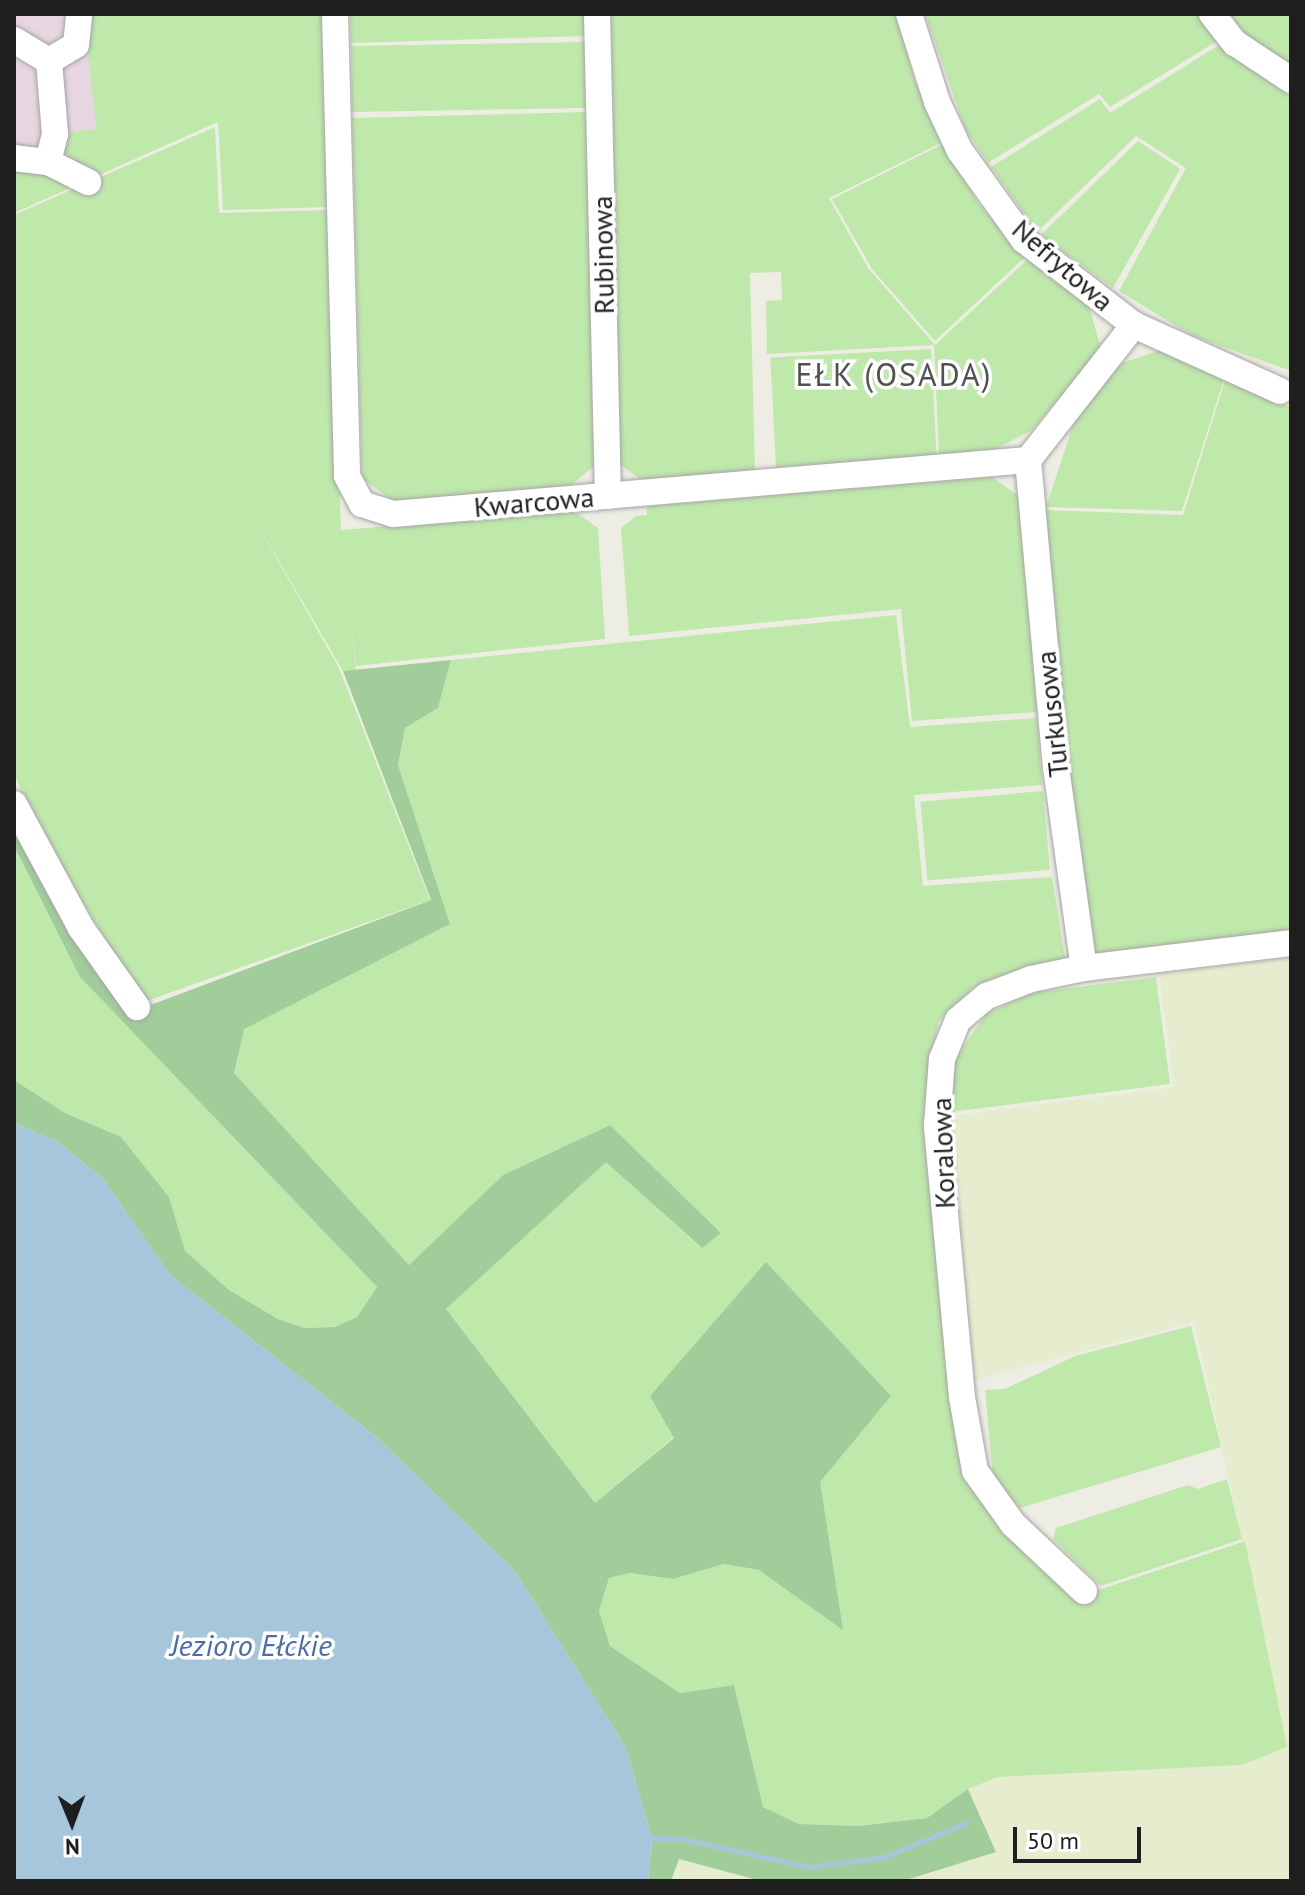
<!DOCTYPE html>
<meta charset="utf-8">
<style>
body{margin:0}
#map{position:relative;width:1305px;height:1895px;overflow:hidden;background:#eeede4;font-family:"PT Sans",sans-serif}
div>[style]{position:absolute}
.industrial>*{inset:0;background:#e7d6e1}
.farmland>*{inset:0;background:#e6edcf}
.grass>*{inset:0;background:#bfe8ab;transform-origin:0 0}
.forest>*{inset:0;background:#a0cd9a}
.water>*{inset:0;background:#a5c6db}
.stream>*{height:5px;margin:-2.5px;padding:0 2.5px;transform-origin:2.5px;border-radius:2.5px;background:#a5c6db}
.roads{filter:drop-shadow(0 0 2px #a5a5a5) drop-shadow(0 0 2px #a5a5a5)}
.minor>*{height:26px;margin:-13px;padding:0 13px;transform-origin:13px;border-radius:13px;background:#fff}
span{translate:-50% -50%;white-space:nowrap;text-align:center;line-height:1.15;-webkit-text-stroke:7px #fff;paint-order:stroke}
.street-label{font-size:28px;color:#1e1e1e}
.water-label{font-size:30px;color:#4d6cab;font-style:italic}
.quarter-label{font-size:32px;color:#515151;letter-spacing:2px}
.frame{position:absolute;inset:0;border:16px solid #1e1e1e;pointer-events:none}
.north{position:absolute;left:32px;top:1783px;width:80px;height:80px;-webkit-text-stroke:6px #fff;paint-order:stroke;rotate:179deg;font-size:22px;font-weight:700;line-height:32px;text-align:center;color:#1e1e1e}
.north::after{content:'';display:block;margin:auto;width:28px;height:36px;background:#1e1e1e;clip-path:polygon(50% 0,100% 100%,50% 72%,0 100%)}
.scale{position:absolute;left:1013px;top:1827px;width:128px;height:36px;box-sizing:border-box;border:4px solid #1e1e1e;border-top:0;padding-left:10px;font-size:24px;line-height:28px;white-space:nowrap;color:#1e1e1e;-webkit-text-stroke:6px #fff;paint-order:stroke}
</style>
<div id="map">
<div class="industrial">
<div style="clip-path:polygon(14px 14px,84px 14px,97px 129px,14px 166px)"></div>
</div>
<div class="farmland">
<div style="clip-path:polygon(1291px 958px,1291px 1881px,903px 1881px,995px 1852px,968px 1789px,998px 1777px,1242px 1765px,1287px 1747px,1194px 1322px,975px 1380px,950px 1116px,1174px 1087px,1159px 974px)"></div>
<div style="clip-path:polygon(678px 1859px,761px 1881px,671px 1881px)"></div>
</div>
<div class="grass">
<div style="clip-path:polygon(84px 14px,324px 14px,330px 207px,223px 210px,218px 122px,14px 213px,14px 165px,62px 133px,96px 129px)"></div>
<div style="clip-path:polygon(350px 14px,586px 14px,586px 36px,351px 43px)"></div>
<div style="clip-path:polygon(611px 14px,897px 14px,914px 79px,943px 142px,829px 198px,868px 268px,935px 345px,1027px 260px,1088px 302px,1101px 349px,1032px 430px,990px 452px,939px 456px,934px 345px,767px 354px,766px 301px,782px 300px,781px 272px,750px 273px,755px 474px,646px 483px,619px 464px)"></div>
<div style="clip-path:polygon(925px 14px,1201px 14px,1217px 41px,1110px 107px,1099px 94px,988px 163px,965px 128px)"></div>
<div style="clip-path:polygon(1230px 14px,1291px 14px,1291px 66px,1243px 32px)"></div>
<div style="left:585px;top:42px;width:66px;height:234px;rotate:89deg"></div>
<div style="clip-path:polygon(1219px 45px,1291px 97px,1291px 371px,1193px 336px,1119px 291px,1186px 168px,1136px 136px,1037px 232px,991px 167px,1100px 99px,1110px 113px)"></div>
<div style="clip-path:polygon(586px 112px,594px 466px,570px 486px,393px 501px,362px 478px,352px 118px)"></div>
<div style="clip-path:polygon(215px 127px,219px 213px,330px 210px,341px 530px,574px 511px,598px 528px,605px 639px,356px 666px,350px 609px,356px 671px,343px 671px,245px 503px,339px 668px,430px 900px,144px 1002px,36px 826px,14px 773px,14px 215px)"></div>
<div style="clip-path:polygon(1138px 141px,1180px 169px,1113px 288px,1041px 235px)"></div>
<div style="clip-path:polygon(943px 144px,978px 203px,1025px 257px,935px 341px,872px 269px,832px 199px)"></div>
<div style="left:931px;top:349px;width:110px;height:161px;rotate:87deg"></div>
<div style="clip-path:polygon(1161px 350px,1225px 376px,1182px 511px,1046px 507px,1074px 422px,1119px 364px)"></div>
<div style="clip-path:polygon(1226px 377px,1291px 408px,1291px 931px,1091px 956px,1066px 765px,1044px 510px,1183px 515px)"></div>
<div style="clip-path:polygon(992px 477px,1020px 497px,1037px 712px,912px 721px,901px 609px,629px 636px,621px 528px,636px 516px,647px 515px,647px 506px)"></div>
<div style="clip-path:polygon(896px 615px,910px 727px,1037px 718px,1042px 785px,914px 795px,923px 886px,1052px 877px,1065px 958px,975px 986px,939px 1021px,930px 1061px,966px 1469px,1077px 1597px,1245px 1541px,1287px 1747px,1242px 1765px,998px 1777px,968px 1789px,927px 1818px,858px 1826px,799px 1824px,763px 1807px,734px 1685px,680px 1693px,610px 1646px,599px 1611px,609px 1578px,630px 1573px,673px 1579px,724px 1564px,759px 1570px,796px 1594px,820px 1482px,890px 1396px,674px 1437px,595px 1503px,446px 1309px,606px 1161px,701px 1248px,721px 1233px,610px 1125px,503px 1175px,409px 1265px,234px 1073px,243px 1029px,450px 924px,398px 765px,405px 728px,438px 708px,451px 660px)"></div>
<div style="left:1043px;top:791px;width:79px;height:123px;rotate:85deg"></div>
<div style="clip-path:polygon(14px 846px,80px 977px,377px 1287px,357px 1317px,335px 1327px,305px 1328px,278px 1319px,229px 1290px,184px 1251px,169px 1197px,121px 1137px,65px 1113px,14px 1080px)"></div>
<div style="clip-path:polygon(1156px 977px,1170px 1084px,951px 1112px,952px 1063px,986px 1014px,1031px 993px)"></div>
<div style="clip-path:polygon(1191px 1326px,1221px 1447px,1020px 1508px,993px 1479px,985px 1390px,1005px 1389px,1075px 1356px)"></div>
<div style="clip-path:polygon(1227px 1479px,1242px 1539px,1101px 1586px,1053px 1539px,1056px 1528px,1188px 1485px,1198px 1489px)"></div>
</div>
<div class="forest">
<div style="clip-path:polygon(451px 660px,438px 708px,405px 728px,398px 765px,450px 924px,244px 1029px,234px 1073px,409px 1265px,503px 1175px,610px 1125px,721px 1233px,702px 1248px,606px 1162px,446px 1309px,595px 1503px,674px 1438px,650px 1396px,766px 1262px,891px 1396px,820px 1482px,843px 1630px,759px 1570px,724px 1564px,673px 1579px,630px 1573px,609px 1578px,599px 1611px,610px 1646px,680px 1693px,734px 1685px,763px 1807px,799px 1824px,858px 1826px,927px 1818px,968px 1789px,996px 1852px,903px 1881px,761px 1881px,679px 1859px,671px 1881px,648px 1881px,652px 1838px,626px 1748px,514px 1570px,375px 1436px,170px 1275px,103px 1179px,58px 1142px,14px 1123px,14px 1080px,65px 1113px,121px 1137px,169px 1197px,185px 1251px,229px 1290px,278px 1319px,305px 1328px,335px 1327px,357px 1317px,377px 1287px,80px 977px,14px 846px,14px 823px,129px 1013px,431px 900px,343px 671px)"></div>
</div>
<div class="water">
<div style="clip-path:polygon(14px 1123px,58px 1142px,103px 1179px,170px 1275px,375px 1436px,514px 1570px,626px 1748px,652px 1838px,648px 1881px,14px 1881px)"></div>
</div>
<div class="stream">
<div style="left:652px;top:1838px;width:31px;rotate:2deg"></div>
<div style="left:683px;top:1839px;width:128px;rotate:12.6deg"></div>
<div style="left:808px;top:1867px;width:77px;rotate:-7.5deg"></div>
<div style="left:884px;top:1857px;width:89px;rotate:-22.5deg"></div>
</div>
<div class="roads">
<div class="minor">
<div style="left:335px;top:14px;width:462px;rotate:88.5deg"></div>
<div style="left:347px;top:476px;width:32px;rotate:62deg"></div>
<div style="left:362px;top:504px;width:33px;rotate:18deg"></div>
<div style="left:393px;top:514px;width:637px;rotate:-4.86deg"></div>
<div style="left:1028px;top:460px;width:172px;rotate:-51.9deg"></div>
<div style="left:597px;top:14px;width:482px;rotate:88.7deg"></div>
<div style="left:909px;top:14px;width:92px;rotate:72.3deg"></div>
<div style="left:937px;top:102px;width:54px;rotate:64.9deg"></div>
<div style="left:960px;top:151px;width:110px;rotate:54.3deg"></div>
<div style="left:1024px;top:240px;width:139px;rotate:37.7deg"></div>
<div style="left:1134px;top:325px;width:160px;rotate:24.3deg"></div>
<div style="left:1212px;top:14px;width:37px;rotate:52deg"></div>
<div style="left:1235px;top:43px;width:67px;rotate:33.5deg"></div>
<div style="left:14px;top:40px;width:41px;rotate:31deg"></div>
<div style="left:49px;top:61px;width:73px;rotate:85.3deg"></div>
<div style="left:55px;top:134px;width:29px;rotate:104deg"></div>
<div style="left:49px;top:61px;width:31px;rotate:-31deg"></div>
<div style="left:76px;top:45px;width:31px;rotate:-84deg"></div>
<div style="left:14px;top:158px;width:34px;rotate:7deg"></div>
<div style="left:48px;top:162px;width:45px;rotate:26.6deg"></div>
<div style="left:1028px;top:460px;width:308px;rotate:84.8deg"></div>
<div style="left:1056px;top:767px;width:203px;rotate:82.1deg"></div>
<div style="left:14px;top:804px;width:141px;rotate:61.6deg"></div>
<div style="left:81px;top:928px;width:97px;rotate:54.7deg"></div>
<div style="left:1084px;top:1591px;width:98px;rotate:-136.7deg"></div>
<div style="left:1013px;top:1524px;width:65px;rotate:-125.6deg"></div>
<div style="left:975px;top:1471px;width:75px;rotate:-100deg"></div>
<div style="left:962px;top:1397px;width:273px;rotate:-95.3deg"></div>
<div style="left:937px;top:1125px;width:66px;rotate:-85.7deg"></div>
<div style="left:942px;top:1059px;width:42px;rotate:-67.7deg"></div>
<div style="left:958px;top:1020px;width:38px;rotate:-40deg"></div>
<div style="left:987px;top:996px;width:47px;rotate:-21.1deg"></div>
<div style="left:1031px;top:979px;width:54px;rotate:-11.7deg"></div>
<div style="left:1084px;top:968px;width:209px;rotate:-6.9deg"></div>
</div>
</div>
<div class="street-label">
<span style="left:603px;top:255px;rotate:-91deg">Rubinowa</span>
<span style="left:1063px;top:265px;rotate:41deg">Nefrytowa</span>
<span style="left:534px;top:502px;rotate:-5deg">Kwarcowa</span>
<span style="left:1052px;top:714px;rotate:-96deg">Turkusowa</span>
<span style="left:943px;top:1153px;rotate:-92deg">Koralowa</span>
</div>
<div class="water-label">
<span style="left:251px;top:1645px">Jezioro Ełckie</span>
</div>
<div class="quarter-label">
<span style="left:894px;top:374px">EŁK (OSADA)</span>
</div>
<div class="frame"></div>
<div class="north">N</div>
<div class="scale">50 m</div>
</div>
